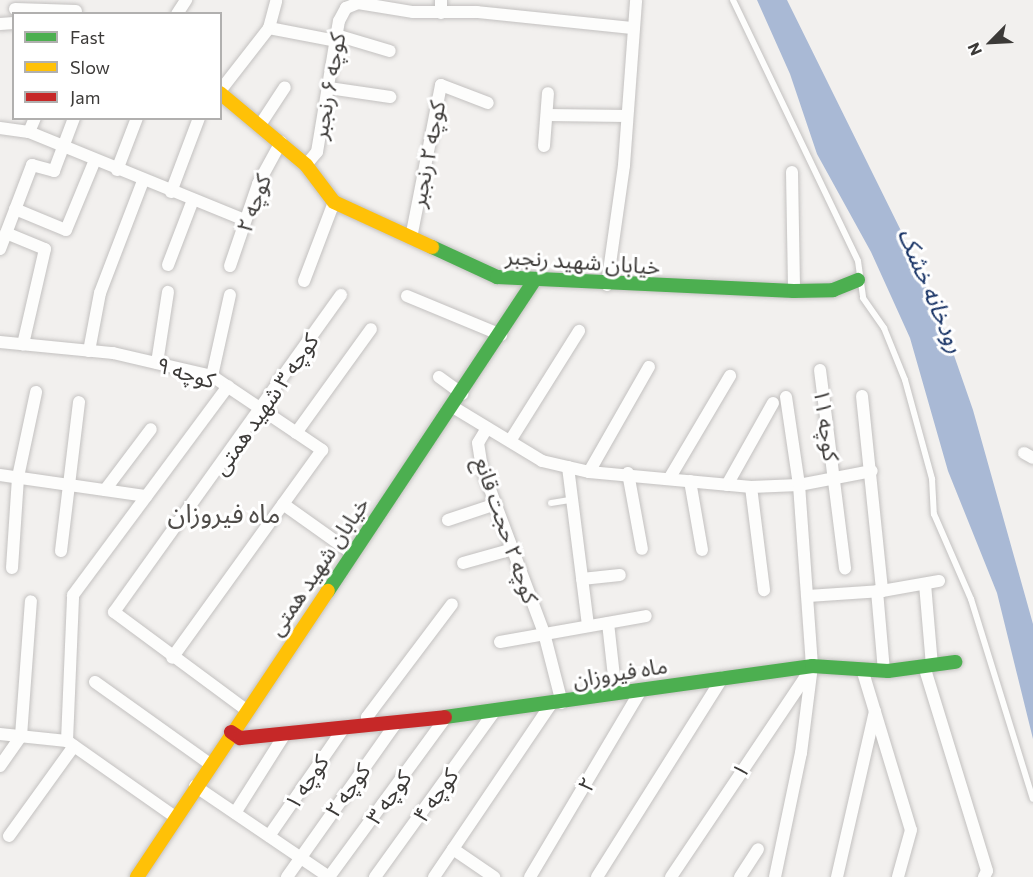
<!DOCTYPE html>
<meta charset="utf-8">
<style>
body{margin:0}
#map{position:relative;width:1033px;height:877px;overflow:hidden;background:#f2f0ee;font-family:Commissioner,"Noto Sans Arabic",sans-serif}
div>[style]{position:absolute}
.water>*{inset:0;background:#a9b9d5}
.roads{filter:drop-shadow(0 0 2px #c3c1c0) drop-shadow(0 0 2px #c3c1c0)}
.lane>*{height:6px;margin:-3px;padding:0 3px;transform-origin:3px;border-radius:3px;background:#fdfdfc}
.street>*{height:12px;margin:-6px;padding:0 6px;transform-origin:6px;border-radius:6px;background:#fdfdfc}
.fast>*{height:14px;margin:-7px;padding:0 7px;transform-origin:7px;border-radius:7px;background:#4caf50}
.slow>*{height:14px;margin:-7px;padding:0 7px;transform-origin:7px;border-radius:7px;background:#ffc107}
.jam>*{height:14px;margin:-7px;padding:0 7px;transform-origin:7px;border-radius:7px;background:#c62828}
span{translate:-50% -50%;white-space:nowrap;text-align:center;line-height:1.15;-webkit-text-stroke:6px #fff;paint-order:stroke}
.street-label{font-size:22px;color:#3c3a38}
.water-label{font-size:24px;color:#173265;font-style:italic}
.quarter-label{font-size:26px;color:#4f4c49}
.legend{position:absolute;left:12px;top:12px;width:210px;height:108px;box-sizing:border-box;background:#fff;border:2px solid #b1b0af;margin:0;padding:8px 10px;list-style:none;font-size:18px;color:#3c3a38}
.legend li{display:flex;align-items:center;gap:12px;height:30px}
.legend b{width:30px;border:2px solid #b1b0af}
.north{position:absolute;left:961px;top:12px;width:60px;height:60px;-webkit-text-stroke:4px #fff;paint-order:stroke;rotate:246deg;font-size:16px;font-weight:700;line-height:24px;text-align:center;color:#3c3a38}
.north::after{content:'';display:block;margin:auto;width:21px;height:27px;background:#3c3a38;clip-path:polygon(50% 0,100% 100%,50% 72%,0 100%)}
</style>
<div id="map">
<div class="water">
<div style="clip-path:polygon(757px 0,787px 0,910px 249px,948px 338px,973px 410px,1033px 624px,1033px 739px,997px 593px,948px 471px,910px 338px,871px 252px,817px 154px,790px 74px)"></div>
</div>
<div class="roads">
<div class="lane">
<div style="left:733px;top:0;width:289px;rotate:64.4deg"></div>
<div style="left:858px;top:261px;width:37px;rotate:82deg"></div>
<div style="left:863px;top:298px;width:37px;rotate:55deg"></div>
<div style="left:884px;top:328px;width:56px;rotate:68deg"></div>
<div style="left:905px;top:380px;width:103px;rotate:74.7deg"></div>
<div style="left:932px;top:479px;width:35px;rotate:87deg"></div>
<div style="left:934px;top:514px;width:93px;rotate:66.5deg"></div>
<div style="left:971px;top:599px;width:209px;rotate:72.8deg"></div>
<div style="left:551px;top:503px;width:19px;rotate:-9deg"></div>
</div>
<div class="street">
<div style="left:441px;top:0;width:13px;rotate:90deg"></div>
<div style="left:15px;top:9px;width:61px;rotate:1.9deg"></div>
<div style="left:177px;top:14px;width:17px;rotate:-57deg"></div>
<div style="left:0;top:24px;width:14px;rotate:-4deg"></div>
<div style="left:269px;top:28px;width:68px;rotate:11deg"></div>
<div style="left:336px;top:35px;width:56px;rotate:16.5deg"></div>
<div style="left:329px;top:88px;width:62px;rotate:8.4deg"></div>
<div style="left:220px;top:91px;width:80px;rotate:-52.1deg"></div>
<div style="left:269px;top:28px;width:28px;rotate:-75deg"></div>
<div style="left:547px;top:115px;width:80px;rotate:0.7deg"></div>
<div style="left:260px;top:125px;width:45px;rotate:-56.7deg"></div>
<div style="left:0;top:128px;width:29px;rotate:8deg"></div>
<div style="left:29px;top:132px;width:15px;rotate:-67deg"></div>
<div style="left:29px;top:132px;width:233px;rotate:22.2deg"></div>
<div style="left:544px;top:146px;width:53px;rotate:-85.7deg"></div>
<div style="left:306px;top:165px;width:17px;rotate:-50deg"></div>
<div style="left:317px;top:152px;width:133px;rotate:-80.5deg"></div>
<div style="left:339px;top:21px;width:15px;rotate:-62deg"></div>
<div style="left:346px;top:8px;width:13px;rotate:-23deg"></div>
<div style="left:358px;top:3px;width:56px;rotate:9.3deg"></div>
<div style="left:413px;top:12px;width:64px"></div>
<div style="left:477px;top:12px;width:157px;rotate:5.9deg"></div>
<div style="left:117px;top:170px;width:56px;rotate:-69deg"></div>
<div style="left:792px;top:172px;width:119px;rotate:89deg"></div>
<div style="left:171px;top:192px;width:79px;rotate:-69.3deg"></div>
<div style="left:15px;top:209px;width:55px;rotate:22.4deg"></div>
<div style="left:66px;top:230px;width:76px;rotate:-67.5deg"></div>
<div style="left:6px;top:233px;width:42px;rotate:22.3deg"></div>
<div style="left:45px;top:249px;width:98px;rotate:103deg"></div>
<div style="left:411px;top:238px;width:156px;rotate:-78.9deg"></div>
<div style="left:441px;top:85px;width:50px;rotate:21deg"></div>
<div style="left:0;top:249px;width:90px;rotate:-69.1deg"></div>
<div style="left:32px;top:165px;width:23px;rotate:15deg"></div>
<div style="left:54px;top:171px;width:57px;rotate:-69.3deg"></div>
<div style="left:168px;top:265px;width:70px;rotate:-69deg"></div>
<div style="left:230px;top:266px;width:87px;rotate:-71.1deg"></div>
<div style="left:258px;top:184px;width:48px;rotate:-61.3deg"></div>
<div style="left:304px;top:281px;width:85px;rotate:-69.2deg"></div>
<div style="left:607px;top:285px;width:121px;rotate:-81.9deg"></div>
<div style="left:624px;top:165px;width:165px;rotate:-85.8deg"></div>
<div style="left:407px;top:296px;width:102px;rotate:22.5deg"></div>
<div style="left:0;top:342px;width:114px;rotate:5.6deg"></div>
<div style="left:113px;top:353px;width:102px;rotate:13.1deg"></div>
<div style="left:212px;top:376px;width:133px;rotate:33.9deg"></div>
<div style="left:322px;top:450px;width:256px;rotate:125.8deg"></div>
<div style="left:89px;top:351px;width:59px;rotate:-79.3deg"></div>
<div style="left:100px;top:293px;width:120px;rotate:-69deg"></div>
<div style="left:157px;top:363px;width:72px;rotate:-81.2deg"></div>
<div style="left:820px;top:370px;width:200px;rotate:82.8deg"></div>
<div style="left:212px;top:376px;width:83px;rotate:-77.5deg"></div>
<div style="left:439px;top:377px;width:29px;rotate:36deg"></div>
<div style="left:862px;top:396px;width:196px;rotate:84.1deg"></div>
<div style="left:453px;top:407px;width:104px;rotate:31.2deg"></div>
<div style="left:542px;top:461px;width:48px;rotate:13.2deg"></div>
<div style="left:589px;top:472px;width:163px;rotate:5.3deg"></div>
<div style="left:751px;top:487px;width:48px;rotate:-2.4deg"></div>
<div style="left:799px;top:485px;width:74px;rotate:-10.9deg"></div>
<div style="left:487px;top:428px;width:17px;rotate:121deg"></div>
<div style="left:478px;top:443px;width:25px;rotate:81deg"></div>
<div style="left:482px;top:468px;width:176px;rotate:69.4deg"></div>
<div style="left:544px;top:633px;width:72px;rotate:75.6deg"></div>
<div style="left:296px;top:433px;width:128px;rotate:-54.2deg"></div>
<div style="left:510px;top:441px;width:130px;rotate:-57.9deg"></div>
<div style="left:1024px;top:453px;width:10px;rotate:29deg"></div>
<div style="left:568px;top:467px;width:160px;rotate:82.8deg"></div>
<div style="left:589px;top:472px;width:121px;rotate:-60.3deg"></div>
<div style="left:628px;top:473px;width:77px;rotate:79.6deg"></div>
<div style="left:0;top:475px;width:148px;rotate:8.2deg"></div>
<div style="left:669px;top:479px;width:120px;rotate:-59.4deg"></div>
<div style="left:690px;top:481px;width:70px;rotate:80.1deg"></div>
<div style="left:727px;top:485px;width:94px;rotate:-60.7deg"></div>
<div style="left:751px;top:487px;width:104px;rotate:82.8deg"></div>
<div style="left:105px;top:490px;width:76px;rotate:-53deg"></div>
<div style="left:283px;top:504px;width:85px;rotate:35.4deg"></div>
<div style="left:448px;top:520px;width:51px;rotate:-18.4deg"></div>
<div style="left:61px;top:551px;width:150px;rotate:-83.1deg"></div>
<div style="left:463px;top:563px;width:52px;rotate:-15.6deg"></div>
<div style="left:12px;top:568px;width:91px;rotate:-86.2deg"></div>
<div style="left:18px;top:477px;width:87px;rotate:-78deg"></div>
<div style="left:582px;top:579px;width:38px;rotate:-6deg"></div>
<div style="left:925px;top:584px;width:81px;rotate:85.1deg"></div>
<div style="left:877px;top:591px;width:80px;rotate:85deg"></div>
<div style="left:808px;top:596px;width:74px;rotate:-3.9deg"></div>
<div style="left:882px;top:591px;width:58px;rotate:-10deg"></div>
<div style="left:608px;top:623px;width:71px;rotate:83.6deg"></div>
<div style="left:500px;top:642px;width:148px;rotate:-10.1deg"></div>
<div style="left:924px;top:666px;width:214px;rotate:72.9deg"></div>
<div style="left:987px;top:871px;width:7px;rotate:117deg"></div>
<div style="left:862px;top:669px;width:168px;rotate:73.1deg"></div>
<div style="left:911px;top:830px;width:49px;rotate:105.5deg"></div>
<div style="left:95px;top:682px;width:141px;rotate:35.5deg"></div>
<div style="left:245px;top:709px;width:163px;rotate:-143.5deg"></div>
<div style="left:114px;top:612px;width:390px;rotate:-54.4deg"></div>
<div style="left:368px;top:726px;width:9px;rotate:-96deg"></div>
<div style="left:367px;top:717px;width:141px;rotate:-53deg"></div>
<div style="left:0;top:734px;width:67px;rotate:6deg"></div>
<div style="left:67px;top:741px;width:132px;rotate:35.1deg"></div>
<div style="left:67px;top:741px;width:146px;rotate:-87.6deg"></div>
<div style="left:73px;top:595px;width:260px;rotate:-53.4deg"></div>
<div style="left:0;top:766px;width:37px;rotate:-55deg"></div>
<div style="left:21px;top:736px;width:135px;rotate:-85.8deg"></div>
<div style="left:195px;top:786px;width:162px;rotate:34.2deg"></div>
<div style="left:235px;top:813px;width:93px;rotate:-57.7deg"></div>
<div style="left:9px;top:836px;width:111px;rotate:-54.2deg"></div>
<div style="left:269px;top:836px;width:130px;rotate:-55.3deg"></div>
<div style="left:453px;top:849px;width:50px;rotate:34.3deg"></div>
<div style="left:287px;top:877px;width:189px;rotate:-54.7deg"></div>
<div style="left:329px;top:877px;width:198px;rotate:-53.8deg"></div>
<div style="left:375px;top:877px;width:203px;rotate:-54.2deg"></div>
<div style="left:434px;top:877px;width:209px;rotate:-55.9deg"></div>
<div style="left:530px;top:877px;width:217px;rotate:-59.3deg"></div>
<div style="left:597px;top:877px;width:236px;rotate:-57.8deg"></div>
<div style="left:671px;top:877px;width:249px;rotate:-56.1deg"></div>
<div style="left:740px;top:877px;width:33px;rotate:-57deg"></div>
<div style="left:775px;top:877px;width:127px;rotate:-78.2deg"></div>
<div style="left:801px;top:753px;width:88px;rotate:-82.8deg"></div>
<div style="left:812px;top:666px;width:181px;rotate:-94.1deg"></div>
<div style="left:799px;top:485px;width:89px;rotate:-98.4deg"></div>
<div style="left:837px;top:877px;width:170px;rotate:-77.1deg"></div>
</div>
<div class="fast">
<div style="left:432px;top:247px;width:72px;rotate:24.8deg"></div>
<div style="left:497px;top:277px;width:297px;rotate:2.7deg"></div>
<div style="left:794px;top:291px;width:39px;rotate:-1deg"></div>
<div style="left:833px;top:290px;width:27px;rotate:-22deg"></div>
<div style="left:328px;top:591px;width:374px;rotate:-56.4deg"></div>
<div style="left:445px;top:717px;width:371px;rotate:-7.9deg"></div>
<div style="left:812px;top:666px;width:76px;rotate:3.8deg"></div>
<div style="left:888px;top:671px;width:68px;rotate:-7.7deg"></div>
</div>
<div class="slow">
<div style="left:220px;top:93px;width:112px;rotate:39.9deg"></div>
<div style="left:306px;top:165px;width:46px;rotate:52.9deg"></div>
<div style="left:334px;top:202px;width:108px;rotate:24.7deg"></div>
<div style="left:137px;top:877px;width:344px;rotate:-56.3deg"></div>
</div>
<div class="jam">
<div style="left:231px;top:732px;width:11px;rotate:34deg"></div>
<div style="left:240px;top:738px;width:206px;rotate:-5.8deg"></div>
</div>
</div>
<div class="street-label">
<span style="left:328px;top:86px;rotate:-80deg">کوچه ۶ رنجبر</span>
<span style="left:427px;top:154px;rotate:-79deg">کوچه ۲ رنجبر</span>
<span style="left:253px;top:203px;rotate:-69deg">کوچه ۲</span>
<span style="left:583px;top:261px;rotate:4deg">خیابان شهید رنجبر</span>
<span style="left:186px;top:372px;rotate:17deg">کوچه ۹</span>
<span style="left:265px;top:404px;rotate:-55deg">کوچه ۳ شهید همتی</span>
<span style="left:827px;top:425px;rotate:82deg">کوچه ۱۱</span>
<span style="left:507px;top:530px;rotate:71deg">کوچه ۲ حجت قانع</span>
<span style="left:318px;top:566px;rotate:-56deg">خیابان شهید همتی</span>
<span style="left:620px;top:672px;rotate:-9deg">ماه فیروزان</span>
<span style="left:740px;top:770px;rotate:-55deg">۱</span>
<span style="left:306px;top:782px;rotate:-56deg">کوچه ۱</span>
<span style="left:586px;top:784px;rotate:-59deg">۲</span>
<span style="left:347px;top:790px;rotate:-54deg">کوچه ۲</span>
<span style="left:435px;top:795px;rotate:-54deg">کوچه ۴</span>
<span style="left:388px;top:797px;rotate:-54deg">کوچه ۳</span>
</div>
<div class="water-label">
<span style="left:932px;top:290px;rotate:67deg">رودخانه خشک</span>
</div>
<div class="quarter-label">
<span style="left:224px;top:513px">ماه فیروزان</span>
</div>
<ul class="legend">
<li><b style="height:8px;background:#4caf50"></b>Fast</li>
<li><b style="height:8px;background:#ffc107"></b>Slow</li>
<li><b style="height:8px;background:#c62828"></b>Jam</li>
</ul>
<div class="north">N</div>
</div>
